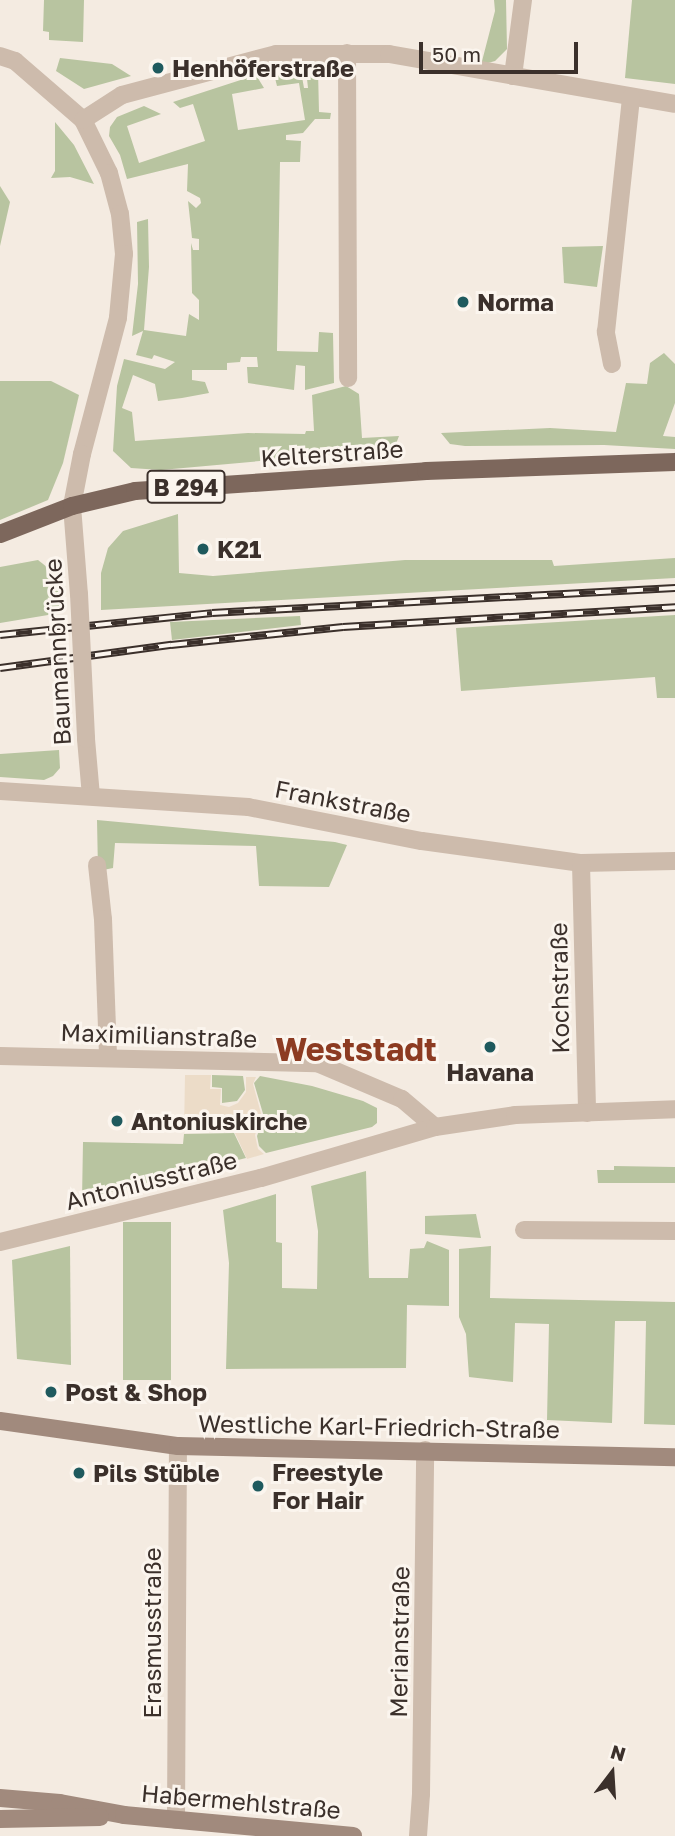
<!DOCTYPE html>
<meta charset="utf-8">
<style>
body{margin:0}
#map{position:relative;width:675px;height:1836px;overflow:hidden;background:#f4ebe1;font-family:"Golos Text",sans-serif}
div>[style]{position:absolute}
.green>*{inset:0;background:#b8c4a0;transform-origin:0 0}
.plaza>*{inset:0;background:#ecdcc8}
.minor>*{height:18px;margin:-9px;padding:0 9px;transform-origin:9px;border-radius:9px;background:#cdbbac}
.tertiary>*{height:18px;margin:-9px;padding:0 9px;transform-origin:9px;border-radius:9px;background:#cdbbac}
.secondary>*{height:18px;margin:-9px;padding:0 9px;transform-origin:9px;border-radius:9px;background:#a18a7d}
.primary>*{height:18px;margin:-9px;padding:0 9px;transform-origin:9px;border-radius:9px;background:#7d675c}
.rail>*{height:8px;margin-top:-4px;transform-origin:0;background:repeating-linear-gradient(90deg,#fbf5ee 0 16px,#3b302b 0 32px);box-sizing:border-box;border-block:2px solid #3b302b}
.minor-bridge>*{height:18px;margin:-9px;padding:0 9px;transform-origin:9px;border-radius:9px;background:#cdbbac}
.dots>*{width:19px;height:19px;translate:-50% -50%;box-sizing:border-box;border:4px solid #fbf5ee;border-radius:50%}
span{translate:-50% -50%;white-space:nowrap;text-align:center;line-height:1.15;-webkit-text-stroke:6px #fbf5ee;paint-order:stroke}
.shield-label span{padding:2px 5px;background:#fbf5ee;border:2px solid;border-radius:5px;-webkit-text-stroke-width:0}
.shield-label{font-size:23px;color:#3b302b;font-weight:700}
.poi-label{font-size:24px;color:#3b302b;font-weight:700}
.left{translate:0 -50%;text-align:left}
.street-label{font-size:24px;color:#3b302b}
.district-label{font-size:32px;color:#8c3b22;font-weight:700}
.north{position:absolute;left:577px;top:1738px;width:70px;height:70px;-webkit-text-stroke:5px #fbf5ee;paint-order:stroke;rotate:17deg;font-size:19px;font-weight:700;line-height:28px;text-align:center;color:#3b302b}
.north::after{content:'';display:block;margin:auto;width:24px;height:32px;background:#3b302b;clip-path:polygon(50% 0,100% 100%,50% 72%,0 100%)}
.scale{position:absolute;left:419px;top:42px;width:159px;height:32px;box-sizing:border-box;border:4px solid #3b302b;border-top:0;padding-left:9px;font-size:21px;line-height:24px;white-space:nowrap;color:#3b302b;-webkit-text-stroke:5px #fbf5ee;paint-order:stroke}
</style>
<div id="map">
<div class="green">
<div style="clip-path:polygon(44px 0,84px 0,83px 42px,49px 40px,49px 32px,43px 31px)"></div>
<div style="clip-path:polygon(494px 0,506px 0,507px 49px,495px 61px,481px 65px,495px 11px)"></div>
<div style="clip-path:polygon(632px 0,675px 0,675px 84px,625px 78px)"></div>
<div style="clip-path:polygon(60px 58px,112px 64px,131px 76px,84px 89px,56px 71px)"></div>
<div style="clip-path:polygon(306px 70px,318px 70px,319px 112px,331px 113px,330px 119px,315px 119px,303px 133px,286px 135px,286px 140px,301px 141px,300px 162px,280px 162px,277px 351px,318px 352px,319px 332px,333px 333px,334px 383px,305px 390px,305px 366px,296px 365px,294px 390px,248px 383px,247px 367px,258px 367px,257px 357px,241px 357px,240px 362px,227px 363px,227px 370px,192px 370px,192px 380px,205px 382px,209px 393px,182px 398px,158px 401px,155px 384px,133px 375px,122px 408px,132px 412px,135px 441px,248px 433px,305px 434px,306px 431px,314px 431px,312px 395px,346px 386px,359px 394px,362px 438px,399px 436px,394px 449px,161px 470px,131px 468px,113px 451px,117px 386px,124px 359px,165px 369px,175px 362px,154px 355px,152px 359px,136px 355px,143px 331px,132px 336px,138px 284px,137px 222px,148px 219px,149px 267px,144px 330px,186px 336px,189px 314px,199px 320px,199px 300px,192px 293px,191px 243px,193px 250px,199px 250px,199px 239px,192px 238px,188px 201px,196px 208px,201px 203px,200px 198px,187px 191px,188px 164px,127px 179px,120px 155px,109px 136px,110px 127px,117px 117px,144px 106px,161px 114px,127px 126px,139px 163px,205px 141px,193px 104px,180px 108px,173px 102px,256px 75px,264px 88px,232px 94px,238px 130px,305px 120px,299px 83px,277px 86px,274px 74px,301px 71px,304px 88px,308px 88px)"></div>
<div style="clip-path:polygon(55px 122px,74px 145px,94px 184px,70px 177px,51px 178px,55px 171px)"></div>
<div style="clip-path:polygon(0 186px,10px 202px,0 246px)"></div>
<div style="clip-path:polygon(603px 246px,597px 287px,564px 283px,562px 247px)"></div>
<div style="clip-path:polygon(664px 353px,675px 364px,675px 403px,663px 436px,675px 437px,675px 449px,604px 445px,465px 446px,450px 444px,441px 433px,550px 428px,616px 432px,626px 383px,647px 384px,650px 363px)"></div>
<div style="clip-path:polygon(0 381px,51px 381px,79px 395px,63px 463px,48px 500px,0 520px)"></div>
<div style="clip-path:polygon(178px 514px,179px 573px,213px 576px,405px 560px,552px 560px,554px 566px,675px 558px,675px 578px,101px 610px,101px 573px,108px 548px,123px 531px)"></div>
<div style="clip-path:polygon(38px 560px,57px 575px,60px 613px,0 623px,0 567px)"></div>
<div style="clip-path:polygon(675px 615px,675px 698px,657px 698px,655px 677px,461px 691px,456px 628px)"></div>
<div style="clip-path:polygon(300px 616px,301px 625px,172px 640px,170px 622px)"></div>
<div style="clip-path:polygon(59px 750px,60px 768px,53px 776px,44px 780px,0 777px,0 754px)"></div>
<div style="clip-path:polygon(97px 820px,335px 842px,347px 845px,329px 887px,259px 886px,256px 846px,115px 843px,113px 868px,98px 871px)"></div>
<div style="clip-path:polygon(212px 1075px,243px 1076px,245px 1090px,237px 1101px,222px 1103px,222px 1088px,212px 1087px)"></div>
<div style="clip-path:polygon(260px 1076px,312px 1086px,363px 1101px,377px 1108px,377px 1123px,372px 1127px,266px 1153px,259px 1146px,257px 1136px,264px 1117px,254px 1083px)"></div>
<div style="clip-path:polygon(234px 1133px,246px 1158px,82px 1199px,83px 1142px,183px 1144px,184px 1134px)"></div>
<div style="clip-path:polygon(614px 1166px,675px 1167px,675px 1183px,598px 1183px,597px 1170px,614px 1170px)"></div>
<div style="clip-path:polygon(366px 1171px,369px 1278px,408px 1278px,410px 1249px,424px 1248px,427px 1241px,449px 1250px,449px 1306px,407px 1305px,406px 1368px,226px 1369px,229px 1263px,223px 1210px,276px 1194px,276px 1242px,282px 1243px,282px 1288px,317px 1289px,318px 1231px,311px 1186px)"></div>
<div style="clip-path:polygon(476px 1214px,481px 1238px,425px 1234px,425px 1216px)"></div>
<div style="left:171px;top:1222px;width:158px;height:48px;rotate:90deg"></div>
<div style="clip-path:polygon(70px 1246px,71px 1365px,17px 1359px,12px 1260px)"></div>
<div style="clip-path:polygon(491px 1246px,490px 1298px,675px 1302px,675px 1425px,644px 1424px,646px 1321px,615px 1321px,612px 1423px,547px 1420px,549px 1324px,515px 1323px,513px 1382px,469px 1377px,466px 1334px,459px 1317px,459px 1249px)"></div>
</div>
<div class="plaza">
<div style="clip-path:polygon(185px 1075px,211px 1075px,210px 1089px,221px 1089px,220px 1105px,229px 1107px,238px 1103px,246px 1092px,246px 1077px,256px 1077px,253px 1084px,262px 1117px,255px 1135px,258px 1149px,264px 1154px,247px 1159px,234px 1131px,184px 1132px)"></div>
</div>
<div class="minor">
<div style="left:347px;top:53px;width:325px;rotate:89.8deg"></div>
<div style="left:0;top:56px;width:16px;rotate:18deg"></div>
<div style="left:15px;top:61px;width:90px;rotate:40.9deg"></div>
<div style="left:83px;top:120px;width:59px;rotate:63.9deg"></div>
<div style="left:109px;top:173px;width:42px;rotate:75deg"></div>
<div style="left:120px;top:214px;width:40px;rotate:84.3deg"></div>
<div style="left:124px;top:254px;width:64px;rotate:95.4deg"></div>
<div style="left:118px;top:318px;width:141px;rotate:104.8deg"></div>
<div style="left:82px;top:454px;width:53px;rotate:100.9deg"></div>
<div style="left:72px;top:506px;width:88px;rotate:85.5deg"></div>
<div style="left:513px;top:76px;width:77px;rotate:-82.5deg"></div>
<div style="left:83px;top:120px;width:46px;rotate:-32.7deg"></div>
<div style="left:122px;top:95px;width:159px;rotate:-14.9deg"></div>
<div style="left:276px;top:54px;width:113px"></div>
<div style="left:389px;top:54px;width:290px;rotate:9.9deg"></div>
<div style="left:612px;top:364px;width:33px;rotate:-101deg"></div>
<div style="left:606px;top:332px;width:236px;rotate:-83.9deg"></div>
<div style="left:86px;top:739px;width:57px;rotate:85deg"></div>
<div style="left:0;top:791px;width:249px;rotate:3.7deg"></div>
<div style="left:248px;top:807px;width:177px;rotate:11.1deg"></div>
<div style="left:422px;top:841px;width:161px;rotate:7.9deg"></div>
<div style="left:581px;top:863px;width:94px;rotate:-1.2deg"></div>
<div style="left:581px;top:863px;width:250px;rotate:88.6deg"></div>
<div style="left:97px;top:865px;width:54px;rotate:83.7deg"></div>
<div style="left:103px;top:919px;width:138px;rotate:87.9deg"></div>
<div style="left:0;top:1056px;width:317px;rotate:1.3deg"></div>
<div style="left:317px;top:1063px;width:92px;rotate:23deg"></div>
<div style="left:402px;top:1099px;width:43px;rotate:40.3deg"></div>
<div style="left:524px;top:1230px;width:151px;rotate:0.4deg"></div>
<div style="left:176px;top:1820px;width:374px;rotate:-89.7deg"></div>
<div style="left:418px;top:1836px;width:42px;rotate:-85.9deg"></div>
<div style="left:421px;top:1794px;width:344px;rotate:-89.3deg"></div>
</div>
<div class="tertiary">
<div style="left:0;top:1242px;width:269px;rotate:-13.8deg"></div>
<div style="left:261px;top:1178px;width:181px;rotate:-16.3deg"></div>
<div style="left:435px;top:1127px;width:81px;rotate:-8.5deg"></div>
<div style="left:515px;top:1115px;width:160px;rotate:-2.1deg"></div>
</div>
<div class="secondary">
<div style="left:0;top:1421px;width:180px;rotate:8deg"></div>
<div style="left:178px;top:1446px;width:497px;rotate:1.3deg"></div>
<div style="left:0;top:1798px;width:60px;rotate:4.8deg"></div>
<div style="left:60px;top:1803px;width:65px;rotate:10.6deg"></div>
<div style="left:124px;top:1815px;width:230px;rotate:5.2deg"></div>
<div style="left:0;top:1819px;width:100px;rotate:-1.1deg"></div>
</div>
<div class="primary">
<div style="left:0;top:534px;width:77px;rotate:-21.3deg"></div>
<div style="left:72px;top:506px;width:65px;rotate:-13.4deg"></div>
<div style="left:135px;top:491px;width:292px;rotate:-3.9deg"></div>
<div style="left:426px;top:471px;width:249px;rotate:-2.1deg"></div>
</div>
<div class="rail">
<div style="left:0;top:635px;width:213px;rotate:-5.9deg"></div>
<div style="left:212px;top:613px;width:464px;rotate:-3.1deg"></div>
<div style="left:0;top:668px;width:173px;rotate:-7.7deg"></div>
<div style="left:171px;top:645px;width:173px;rotate:-6deg"></div>
<div style="left:343px;top:627px;width:333px;rotate:-3.4deg"></div>
</div>
<div class="minor-bridge">
<div style="left:79px;top:594px;width:145px;rotate:87.2deg"></div>
</div>
<div class="dots">
<div style="left:158px;top:68px;background:#1f5a5e"></div>
<div style="left:463px;top:302px;background:#1f5a5e"></div>
<div style="left:203px;top:549px;background:#1f5a5e"></div>
<div style="left:490px;top:1047px;background:#1f5a5e"></div>
<div style="left:117px;top:1121px;background:#1f5a5e"></div>
<div style="left:51px;top:1392px;background:#1f5a5e"></div>
<div style="left:79px;top:1473px;background:#1f5a5e"></div>
<div style="left:258px;top:1486px;background:#1f5a5e"></div>
</div>
<div class="shield-label">
<span style="left:186px;top:487px">B 294</span>
</div>
<div class="poi-label">
<span class="left" style="left:172px;top:68px">Henhöferstraße</span>
<span class="left" style="left:477px;top:302px">Norma</span>
<span class="left" style="left:217px;top:549px">K21</span>
<span style="left:490px;top:1072px">Havana</span>
<span class="left" style="left:131px;top:1121px">Antoniuskirche</span>
<span class="left" style="left:65px;top:1392px">Post &amp; Shop</span>
<span class="left" style="left:272px;top:1486px">Freestyle<br>For Hair</span>
<span class="left" style="left:93px;top:1473px">Pils Stüble</span>
</div>
<div class="street-label">
<span style="left:332px;top:453px;rotate:-4deg">Kelterstraße</span>
<span style="left:57px;top:652px;rotate:-93deg">Baumannbrücke</span>
<span style="left:343px;top:801px;rotate:11deg">Frankstraße</span>
<span style="left:559px;top:988px;rotate:-91deg">Kochstraße</span>
<span style="left:159px;top:1035px;rotate:2deg">Maximilianstraße</span>
<span style="left:151px;top:1180px;rotate:-14deg">Antoniusstraße</span>
<span style="left:379px;top:1426px;rotate:1deg">Westliche Karl-Friedrich-Straße</span>
<span style="left:152px;top:1633px;rotate:-90deg">Erasmusstraße</span>
<span style="left:399px;top:1642px;rotate:-89deg">Merianstraße</span>
<span style="left:241px;top:1801px;rotate:5deg">Habermehlstraße</span>
</div>
<div class="district-label">
<span style="left:356px;top:1049px">Weststadt</span>
</div>
<div class="north">N</div>
<div class="scale">50 m</div>
</div>
